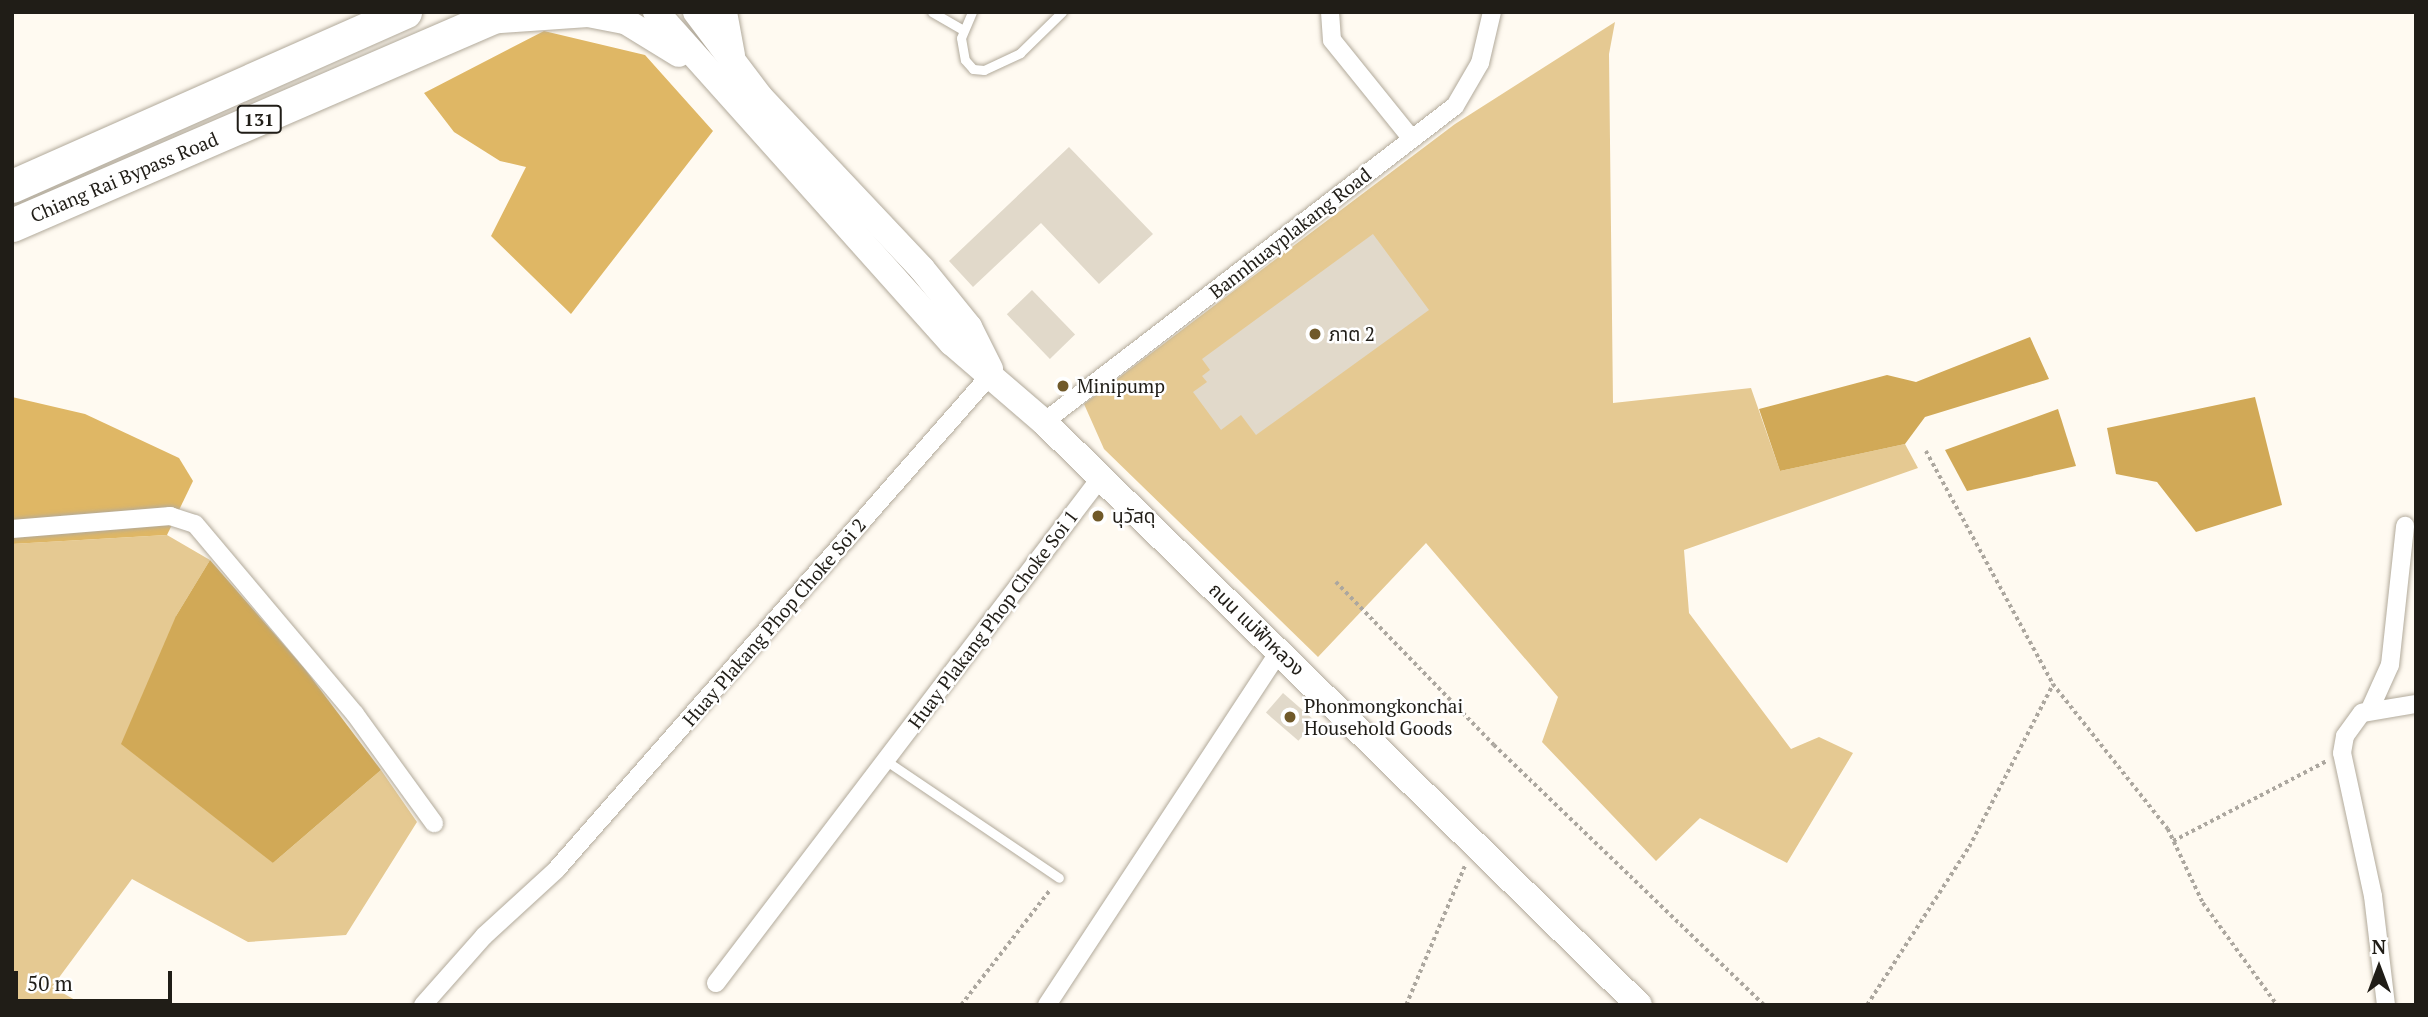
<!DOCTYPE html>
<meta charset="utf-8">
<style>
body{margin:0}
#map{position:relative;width:2428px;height:1017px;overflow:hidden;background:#fffaf1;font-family:"PT Serif","Noto Sans Thai",serif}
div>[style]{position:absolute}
.green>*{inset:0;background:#e5c992}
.forest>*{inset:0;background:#dfb765}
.water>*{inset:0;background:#d1a957}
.building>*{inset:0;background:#e1d9ca;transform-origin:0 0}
.path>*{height:3.5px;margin-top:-1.75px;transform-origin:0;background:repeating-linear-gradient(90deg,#aca79f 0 3.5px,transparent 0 7px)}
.roads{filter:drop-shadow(0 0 2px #b2aa9b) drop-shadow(0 0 2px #b2aa9b)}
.lane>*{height:9px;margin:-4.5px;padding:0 4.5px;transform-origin:4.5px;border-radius:4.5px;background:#fff}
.street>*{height:18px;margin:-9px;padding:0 9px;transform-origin:9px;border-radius:9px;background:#fff}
.secondary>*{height:26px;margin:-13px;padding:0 13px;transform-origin:13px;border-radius:13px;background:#fff}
.highway>*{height:33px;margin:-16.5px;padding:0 16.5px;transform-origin:16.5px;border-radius:16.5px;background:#fff}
.dots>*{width:19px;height:19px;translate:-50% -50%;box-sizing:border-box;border:4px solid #fff;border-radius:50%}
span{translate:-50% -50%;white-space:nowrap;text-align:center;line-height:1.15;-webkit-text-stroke:5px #fff;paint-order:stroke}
.shield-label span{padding:2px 5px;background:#fff;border:2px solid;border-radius:5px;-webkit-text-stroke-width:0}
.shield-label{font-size:18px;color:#201d17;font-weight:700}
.street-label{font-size:19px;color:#201d17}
.poi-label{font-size:19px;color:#201d17}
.left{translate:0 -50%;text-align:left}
.frame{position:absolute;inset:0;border:14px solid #201d17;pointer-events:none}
.north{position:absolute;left:2344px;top:933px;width:70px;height:70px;-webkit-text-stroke:5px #fff;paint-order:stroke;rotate:0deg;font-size:19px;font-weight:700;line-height:28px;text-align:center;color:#201d17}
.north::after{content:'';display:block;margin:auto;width:24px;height:32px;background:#201d17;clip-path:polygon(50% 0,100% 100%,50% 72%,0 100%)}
.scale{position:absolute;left:14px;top:971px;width:158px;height:32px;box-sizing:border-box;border:4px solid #201d17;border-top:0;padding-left:9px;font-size:21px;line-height:24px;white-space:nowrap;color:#201d17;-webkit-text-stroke:5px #fff;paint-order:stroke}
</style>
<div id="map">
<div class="green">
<div style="clip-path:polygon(1615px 22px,1609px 54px,1613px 403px,1751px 388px,1780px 471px,1905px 444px,1918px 468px,1684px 550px,1689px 613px,1791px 749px,1819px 737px,1853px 753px,1787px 863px,1700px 818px,1656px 861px,1542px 742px,1558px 697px,1426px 543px,1318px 657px,1104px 449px,1084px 404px,1455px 124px)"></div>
<div style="clip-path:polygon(167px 535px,210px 560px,176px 616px,273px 863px,381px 770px,417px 822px,346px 935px,248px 942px,132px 879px,52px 987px,84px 1005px,12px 1005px,12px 544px)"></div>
</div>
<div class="forest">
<div style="clip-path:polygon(544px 31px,645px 55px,713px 131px,571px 314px,491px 236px,526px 167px,500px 161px,454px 132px,424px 93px)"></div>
<div style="clip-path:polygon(12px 397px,85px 414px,179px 458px,193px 481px,167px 535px,12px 544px)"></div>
</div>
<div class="water">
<div style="clip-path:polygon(2030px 337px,2049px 379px,1925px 417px,1905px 444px,1780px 471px,1759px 409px,1887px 375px,1916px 382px)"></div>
<div style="clip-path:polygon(2255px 397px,2282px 505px,2196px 532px,2157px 482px,2116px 474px,2107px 428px)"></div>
<div style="clip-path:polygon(2058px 409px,2076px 466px,1967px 491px,1945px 450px)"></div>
<div style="clip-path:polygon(210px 560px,304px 668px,381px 770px,273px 863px,121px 744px,176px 616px)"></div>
</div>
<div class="building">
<div style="clip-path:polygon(1069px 147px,1153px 234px,1099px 284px,1041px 223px,973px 287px,949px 261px)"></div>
<div style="clip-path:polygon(1373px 234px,1429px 310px,1256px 435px,1241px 415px,1221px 430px,1193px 392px,1207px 382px,1202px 376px,1210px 370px,1202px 359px)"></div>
<div style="left:1032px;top:290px;width:62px;height:35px;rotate:46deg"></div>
<div style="left:1283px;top:693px;width:43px;height:26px;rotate:41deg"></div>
</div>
<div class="path">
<div style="left:1926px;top:451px;width:265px;rotate:61.4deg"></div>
<div style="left:2053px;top:684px;width:185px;rotate:51.6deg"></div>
<div style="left:2168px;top:829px;width:82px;rotate:64.7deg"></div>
<div style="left:2203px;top:903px;width:126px;rotate:54deg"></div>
<div style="left:1336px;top:582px;width:227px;rotate:45.9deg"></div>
<div style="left:1494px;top:745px;width:375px;rotate:43.9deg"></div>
<div style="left:2173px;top:841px;width:174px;rotate:-27.5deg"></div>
<div style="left:961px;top:1005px;width:145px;rotate:-52.3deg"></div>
<div style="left:1406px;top:1005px;width:152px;rotate:-67.1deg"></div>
<div style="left:1867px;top:1005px;width:188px;rotate:-57.2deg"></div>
<div style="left:1969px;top:847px;width:183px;rotate:-62.7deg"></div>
</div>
<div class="roads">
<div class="lane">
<div style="left:932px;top:12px;width:36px;rotate:30deg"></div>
<div style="left:972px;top:12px;width:28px;rotate:113deg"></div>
<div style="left:961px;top:38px;width:22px;rotate:80deg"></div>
<div style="left:965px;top:60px;width:12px;rotate:48deg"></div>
<div style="left:973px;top:69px;width:11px;rotate:5deg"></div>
<div style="left:984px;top:70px;width:40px;rotate:-25deg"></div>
<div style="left:1020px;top:53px;width:59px;rotate:-44.3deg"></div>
<div style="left:885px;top:760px;width:210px;rotate:34.1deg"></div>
</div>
<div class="street">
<div style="left:1330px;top:12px;width:28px;rotate:86deg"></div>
<div style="left:1332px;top:40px;width:127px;rotate:51.1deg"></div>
<div style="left:1044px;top:422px;width:518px;rotate:-37.56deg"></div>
<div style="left:1455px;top:106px;width:50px;rotate:-59.8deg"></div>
<div style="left:1480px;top:63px;width:52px;rotate:-76.8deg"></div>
<div style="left:12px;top:529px;width:159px;rotate:-4.7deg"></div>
<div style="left:170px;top:516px;width:26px;rotate:18deg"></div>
<div style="left:195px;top:524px;width:248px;rotate:49.9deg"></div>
<div style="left:355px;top:714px;width:135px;rotate:54.1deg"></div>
<div style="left:2371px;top:707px;width:46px;rotate:-65.7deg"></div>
<div style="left:2390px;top:665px;width:140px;rotate:-83.8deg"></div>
<div style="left:716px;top:983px;width:636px;rotate:-52.73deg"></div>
<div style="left:423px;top:1005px;width:92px;rotate:-48.5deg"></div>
<div style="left:484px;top:936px;width:98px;rotate:-42.5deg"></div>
<div style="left:556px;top:870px;width:661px;rotate:-48.74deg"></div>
<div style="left:1047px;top:1005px;width:425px;rotate:-56.7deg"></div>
<div style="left:2386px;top:1005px;width:110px;rotate:-96.8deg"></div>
<div style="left:2373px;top:896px;width:146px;rotate:-102.2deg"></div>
<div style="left:2342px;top:753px;width:17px;rotate:-80deg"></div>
<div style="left:2345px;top:736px;width:29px;rotate:-54deg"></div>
<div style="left:2362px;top:713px;width:55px;rotate:-9.5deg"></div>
</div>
<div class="secondary">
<div style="left:656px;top:12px;width:444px;rotate:48.2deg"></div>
<div style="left:952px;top:343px;width:121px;rotate:40.7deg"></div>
<div style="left:1044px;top:422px;width:833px;rotate:44.42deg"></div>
<div style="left:696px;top:12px;width:106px;rotate:53deg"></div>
<div style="left:760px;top:97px;width:236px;rotate:46.7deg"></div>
<div style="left:922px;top:269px;width:75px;rotate:51deg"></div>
<div style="left:969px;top:327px;width:47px;rotate:63.4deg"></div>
<div style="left:724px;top:12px;width:44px;rotate:79.5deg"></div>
<div style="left:486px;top:21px;width:102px;rotate:-3.9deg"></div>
<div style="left:588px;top:14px;width:38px;rotate:11deg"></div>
<div style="left:625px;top:21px;width:63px;rotate:31.4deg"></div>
</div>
<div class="highway">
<div style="left:12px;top:186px;width:430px;rotate:-23.9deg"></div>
<div style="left:12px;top:225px;width:537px;rotate:-23.37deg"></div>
</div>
</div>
<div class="dots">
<div style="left:1315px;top:334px;background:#705929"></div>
<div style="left:1063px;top:386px;background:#705929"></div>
<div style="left:1098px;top:516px;background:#705929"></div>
<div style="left:1290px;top:717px;background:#705929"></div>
</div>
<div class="shield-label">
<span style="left:259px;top:119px">131</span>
</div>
<div class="street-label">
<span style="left:124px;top:177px;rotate:-23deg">Chiang Rai Bypass Road</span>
<span style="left:1290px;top:233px;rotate:-38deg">Bannhuayplakang Road</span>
<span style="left:993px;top:619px;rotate:-53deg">Huay Plakang Phop Choke Soi 1</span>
<span style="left:774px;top:622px;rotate:-49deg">Huay Plakang Phop Choke Soi 2</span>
<span style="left:1257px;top:629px;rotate:44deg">ถนน แม่ฟ้าหลวง</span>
</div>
<div class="poi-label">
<span class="left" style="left:1329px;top:334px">ภาต 2</span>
<span class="left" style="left:1077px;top:386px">Minipump</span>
<span class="left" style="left:1112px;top:516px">นุวัสดุ</span>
<span class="left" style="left:1304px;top:717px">Phonmongkonchai<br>Household Goods</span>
</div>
<div class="frame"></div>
<div class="north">N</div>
<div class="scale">50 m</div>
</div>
